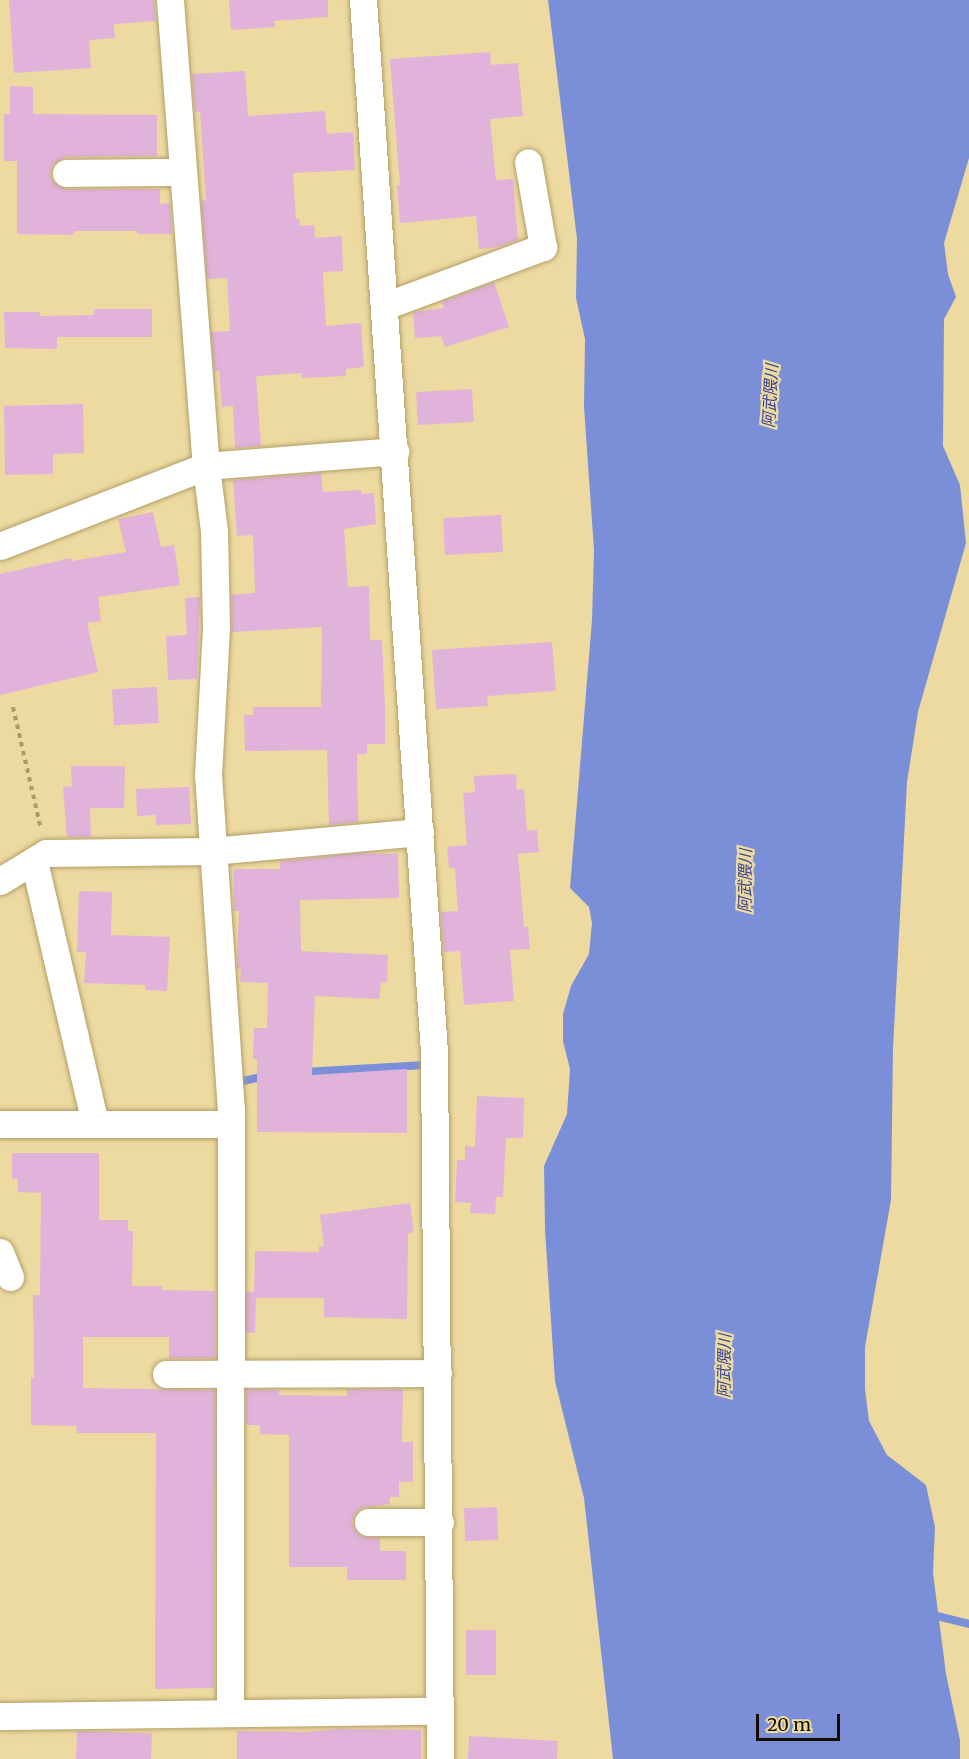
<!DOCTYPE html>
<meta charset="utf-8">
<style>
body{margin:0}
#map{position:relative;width:969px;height:1759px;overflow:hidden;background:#eddaa1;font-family:Merriweather,"Noto Sans JP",serif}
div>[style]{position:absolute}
.water>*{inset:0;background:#7b8fd9}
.stream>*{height:8px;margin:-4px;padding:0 4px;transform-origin:4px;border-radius:4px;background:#7b8fd9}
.building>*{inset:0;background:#e1b2da;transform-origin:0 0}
.path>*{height:4px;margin-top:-2px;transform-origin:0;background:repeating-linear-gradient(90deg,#aa9b6f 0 4.5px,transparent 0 9px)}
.roads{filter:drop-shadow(0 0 2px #b29f68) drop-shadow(0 0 2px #b29f68)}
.minor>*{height:27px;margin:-13.5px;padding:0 13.5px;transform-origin:13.5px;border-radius:13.5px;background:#fff}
span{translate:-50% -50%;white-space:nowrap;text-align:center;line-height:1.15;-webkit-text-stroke:4.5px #eddaa1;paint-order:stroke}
.water-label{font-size:16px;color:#303f96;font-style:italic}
.scale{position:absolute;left:756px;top:1714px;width:84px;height:27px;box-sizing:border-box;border:3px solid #150e00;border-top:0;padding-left:8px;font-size:18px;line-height:21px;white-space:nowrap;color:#150e00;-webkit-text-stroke:4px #eddaa1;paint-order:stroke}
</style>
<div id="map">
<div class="water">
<div style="clip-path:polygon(548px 0,969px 0,969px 158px,944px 243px,948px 274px,956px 297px,944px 319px,943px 446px,960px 485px,966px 543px,918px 712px,907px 782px,893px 1049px,891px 1200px,865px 1347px,865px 1389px,869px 1421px,887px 1455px,926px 1485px,935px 1527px,933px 1573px,946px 1674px,960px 1740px,960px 1759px,613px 1759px,584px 1498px,555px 1381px,545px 1230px,544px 1166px,567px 1114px,570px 1069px,563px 1041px,563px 1014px,571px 986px,589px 954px,592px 923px,589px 907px,570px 888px,592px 620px,594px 550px,584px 407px,585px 339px,576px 298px,577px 239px)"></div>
</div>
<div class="stream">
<div style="left:303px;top:1072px;width:123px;rotate:-3.3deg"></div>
<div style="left:239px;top:1075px;width:7px;rotate:90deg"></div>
<div style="left:239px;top:1082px;width:28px;rotate:-13deg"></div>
<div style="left:929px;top:1614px;width:41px;rotate:14deg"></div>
</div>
<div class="building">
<div style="clip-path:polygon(9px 0,154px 0,156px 21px,114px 24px,115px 38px,89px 40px,91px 68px,14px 73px)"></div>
<div style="clip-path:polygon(229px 0,328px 0,328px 17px,274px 21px,275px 27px,231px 30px)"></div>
<div style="clip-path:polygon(490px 52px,491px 65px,518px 63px,523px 116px,490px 119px,496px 180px,513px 179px,518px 240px,497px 247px,479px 249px,476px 216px,400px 223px,397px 185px,400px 185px,390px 59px)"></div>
<div style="clip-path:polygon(245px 71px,248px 116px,325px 111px,327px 134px,353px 132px,355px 170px,293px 173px,296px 219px,299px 219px,300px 226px,314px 225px,315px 238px,342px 236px,343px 271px,323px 272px,326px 326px,361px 323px,364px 367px,346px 369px,346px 376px,302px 378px,302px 373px,256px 376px,261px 446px,235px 448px,233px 406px,222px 407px,219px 371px,214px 371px,211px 332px,230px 331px,227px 278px,207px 279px,201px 201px,206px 200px,200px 112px,195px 112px,192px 74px)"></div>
<div style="clip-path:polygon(10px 86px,33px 87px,33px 114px,157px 115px,157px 156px,65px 157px,53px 165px,50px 174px,53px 181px,66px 189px,160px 189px,160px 204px,170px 203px,172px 234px,137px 234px,137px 231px,74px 231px,74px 235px,17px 234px,17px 161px,4px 161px,4px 114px,10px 114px)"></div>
<div style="clip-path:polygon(494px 282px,509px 327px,445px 347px,441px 336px,415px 338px,413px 312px,444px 308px,442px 302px)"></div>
<div style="clip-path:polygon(94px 309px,152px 309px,152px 337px,57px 337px,57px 349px,5px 348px,4px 312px,40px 312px,40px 316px,94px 315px)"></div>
<div style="left:472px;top:389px;width:33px;height:56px;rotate:87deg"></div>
<div style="clip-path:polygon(83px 404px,84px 453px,53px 454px,53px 474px,5px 475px,4px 406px)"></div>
<div style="clip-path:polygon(321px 473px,323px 492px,361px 490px,361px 494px,374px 493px,376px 524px,344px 529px,348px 587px,369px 586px,370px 640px,382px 640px,385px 707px,385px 744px,367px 744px,367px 754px,357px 754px,358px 822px,329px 825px,327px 750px,245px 751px,244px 715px,253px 715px,253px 707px,321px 707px,322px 627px,232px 632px,231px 595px,255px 593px,253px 535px,237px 536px,233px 480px)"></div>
<div style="clip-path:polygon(153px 512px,161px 547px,174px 545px,180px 585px,98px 597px,101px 621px,87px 623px,98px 672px,0 695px,0 574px,71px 558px,72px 561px,126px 552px,118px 519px)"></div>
<div style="left:501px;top:515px;width:37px;height:58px;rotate:87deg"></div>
<div style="clip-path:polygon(200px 597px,197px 679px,168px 680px,166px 636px,187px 635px,185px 598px)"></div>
<div style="clip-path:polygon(552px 642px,556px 691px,487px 696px,488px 706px,436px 709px,432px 650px)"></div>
<div style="left:157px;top:687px;width:36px;height:45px;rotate:87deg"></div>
<div style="clip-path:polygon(71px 766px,125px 766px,124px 808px,90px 808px,91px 837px,67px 837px,63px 787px,72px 786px)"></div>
<div style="clip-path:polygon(516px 774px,517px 790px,524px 789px,527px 831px,537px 830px,539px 852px,518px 854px,524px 927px,528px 927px,530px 949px,510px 950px,514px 1001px,464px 1005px,460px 951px,444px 952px,441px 912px,458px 911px,455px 868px,449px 868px,447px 847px,467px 845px,463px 793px,475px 792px,474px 776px)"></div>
<div style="clip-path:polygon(189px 787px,191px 824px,156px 825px,156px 815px,137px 816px,136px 789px)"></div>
<div style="clip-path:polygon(358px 853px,398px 854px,399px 898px,300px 900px,301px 951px,388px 955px,387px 982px,381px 982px,379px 999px,315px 996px,312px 1075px,407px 1069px,407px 1133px,257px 1132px,257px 1059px,253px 1059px,254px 1028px,267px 1028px,268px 983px,240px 982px,241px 969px,237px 968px,237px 959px,239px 911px,234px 911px,234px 869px,280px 869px,280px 861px)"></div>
<div style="clip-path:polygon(79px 891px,112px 892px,111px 935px,170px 937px,167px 991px,145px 990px,145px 985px,84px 983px,86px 952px,77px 952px)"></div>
<div style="clip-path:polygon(477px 1096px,524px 1098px,523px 1138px,506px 1138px,503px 1197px,496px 1197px,495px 1214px,470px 1213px,471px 1203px,455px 1202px,457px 1160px,465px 1160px,465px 1146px,475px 1147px)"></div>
<div style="clip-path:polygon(12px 1153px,99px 1153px,99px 1220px,128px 1220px,128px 1231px,133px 1231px,132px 1286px,162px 1286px,162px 1290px,215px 1291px,215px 1358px,169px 1358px,169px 1337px,83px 1337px,83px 1388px,215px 1390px,214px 1688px,155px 1689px,156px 1433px,77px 1433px,76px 1426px,31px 1425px,31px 1378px,34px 1378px,33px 1295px,40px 1295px,41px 1193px,18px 1192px,18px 1179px,12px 1179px)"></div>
<div style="clip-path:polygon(410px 1203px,414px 1232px,408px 1233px,407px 1319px,324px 1317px,324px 1298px,256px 1298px,255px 1333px,246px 1333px,246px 1292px,254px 1292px,255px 1251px,319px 1252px,319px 1246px,324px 1246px,320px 1215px)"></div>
<div style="clip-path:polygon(246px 1389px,279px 1390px,279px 1395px,347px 1396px,347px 1389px,403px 1389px,402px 1442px,413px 1442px,413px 1482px,399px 1482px,399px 1497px,390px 1497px,390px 1504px,361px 1508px,354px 1515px,352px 1523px,355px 1530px,361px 1536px,380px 1538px,380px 1551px,406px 1551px,406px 1580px,347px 1580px,347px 1567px,289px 1567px,289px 1435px,260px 1434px,260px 1425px,246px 1425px)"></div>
<div style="left:497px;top:1507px;width:33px;height:33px;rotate:88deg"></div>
<div style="left:466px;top:1630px;width:30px;height:45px"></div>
<div style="clip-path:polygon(339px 1729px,421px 1730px,421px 1759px,237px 1759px,237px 1731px,306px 1732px)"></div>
<div style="left:77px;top:1731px;width:75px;height:28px;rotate:2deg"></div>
<div style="clip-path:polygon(469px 1736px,558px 1741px,557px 1759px,468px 1759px)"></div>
</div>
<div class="path">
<div style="left:13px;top:707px;width:125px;rotate:77.1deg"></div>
</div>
<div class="roads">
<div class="minor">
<div style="left:170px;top:0;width:467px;rotate:85.6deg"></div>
<div style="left:206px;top:466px;width:65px;rotate:83deg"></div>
<div style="left:214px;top:531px;width:97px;rotate:88.8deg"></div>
<div style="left:216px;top:628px;width:146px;rotate:93.1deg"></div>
<div style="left:208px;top:774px;width:336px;rotate:86.1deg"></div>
<div style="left:231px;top:1109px;width:603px;rotate:90.1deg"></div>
<div style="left:363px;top:0;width:1054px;rotate:86.14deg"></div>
<div style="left:434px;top:1052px;width:707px;rotate:89.51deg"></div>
<div style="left:66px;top:173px;width:117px;rotate:-0.5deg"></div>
<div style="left:385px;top:306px;width:169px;rotate:-20.5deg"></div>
<div style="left:543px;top:247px;width:86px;rotate:-100deg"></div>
<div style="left:0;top:546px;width:221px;rotate:-21.2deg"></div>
<div style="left:206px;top:466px;width:190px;rotate:-4.5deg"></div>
<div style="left:34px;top:861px;width:270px;rotate:76.9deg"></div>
<div style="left:0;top:881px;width:54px;rotate:-31.3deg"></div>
<div style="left:46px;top:853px;width:166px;rotate:-0.7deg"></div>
<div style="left:212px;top:851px;width:209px;rotate:-5.2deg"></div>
<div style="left:0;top:1124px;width:231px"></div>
<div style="left:0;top:1252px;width:27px;rotate:68deg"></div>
<div style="left:166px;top:1374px;width:272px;rotate:-0.2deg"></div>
<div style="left:368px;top:1522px;width:72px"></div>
<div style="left:0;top:1716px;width:439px;rotate:-0.7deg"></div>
</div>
</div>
<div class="water-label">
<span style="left:770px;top:396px;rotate:-87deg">阿武隈川</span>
<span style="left:745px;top:881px;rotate:-89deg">阿武隈川</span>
<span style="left:724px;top:1366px;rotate:-89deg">阿武隈川</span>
</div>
<div class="scale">20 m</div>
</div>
